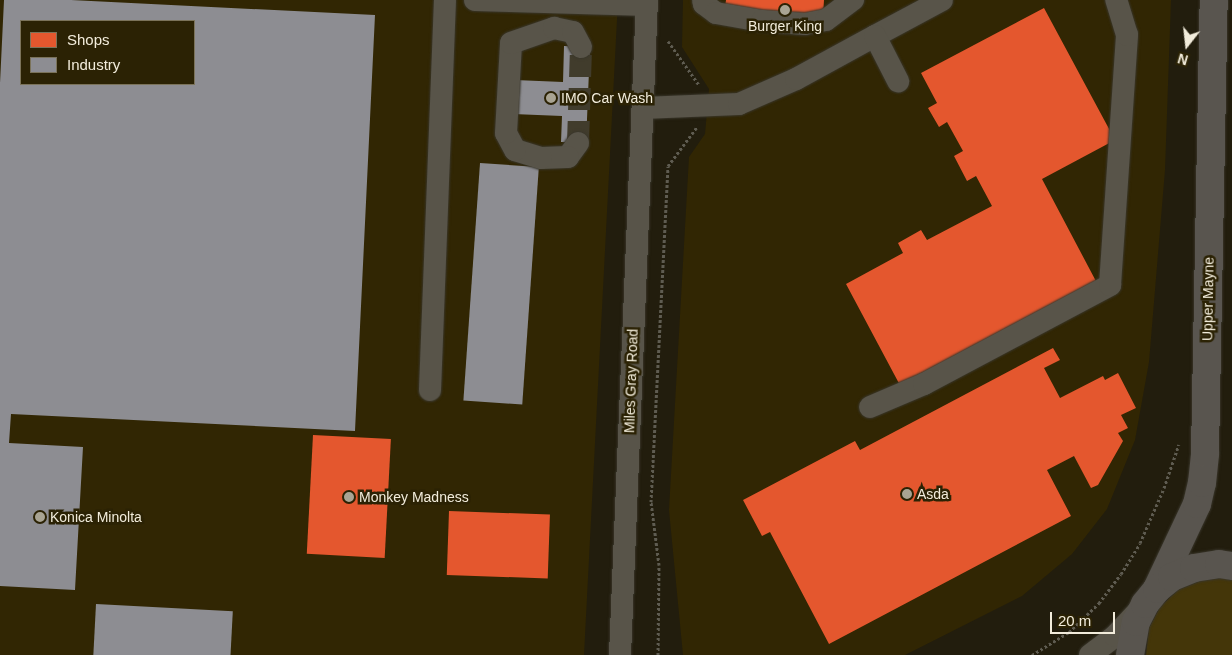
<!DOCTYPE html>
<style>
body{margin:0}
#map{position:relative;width:1232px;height:655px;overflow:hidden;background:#221d0d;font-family:Arial,sans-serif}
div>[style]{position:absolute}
.built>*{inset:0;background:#312603}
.green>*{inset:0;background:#443609}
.shops>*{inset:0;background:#e4572e;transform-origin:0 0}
.industry>*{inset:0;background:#8d8d92;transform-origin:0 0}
.minor-tunnel>*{height:22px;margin-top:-11px;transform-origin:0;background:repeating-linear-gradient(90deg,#413c2c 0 22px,transparent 0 33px)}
.path>*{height:3px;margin-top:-1.5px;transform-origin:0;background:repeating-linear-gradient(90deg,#5f5c51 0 2.5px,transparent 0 5px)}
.roads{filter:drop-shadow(0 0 1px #39362b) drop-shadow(0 0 1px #39362b)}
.minor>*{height:22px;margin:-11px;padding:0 11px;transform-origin:11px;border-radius:11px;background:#585449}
.major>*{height:28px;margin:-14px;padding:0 14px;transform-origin:14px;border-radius:14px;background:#59554f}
.dots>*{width:14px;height:14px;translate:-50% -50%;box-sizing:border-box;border:2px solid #2b2204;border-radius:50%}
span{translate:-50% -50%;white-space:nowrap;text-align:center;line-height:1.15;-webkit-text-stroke:5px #2b2204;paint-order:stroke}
.poi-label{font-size:14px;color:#f2ecdb}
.left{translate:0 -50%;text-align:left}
.street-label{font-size:14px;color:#f2ecdb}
.legend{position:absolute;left:20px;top:20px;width:175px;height:65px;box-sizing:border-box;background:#2b2204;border:1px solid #7b735a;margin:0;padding:6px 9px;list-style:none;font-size:15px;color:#f2ecdb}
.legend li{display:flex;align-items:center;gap:10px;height:25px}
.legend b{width:25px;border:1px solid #7b735a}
.north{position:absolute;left:1162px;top:20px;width:50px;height:50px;-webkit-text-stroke:4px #2b2204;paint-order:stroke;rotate:196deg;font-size:14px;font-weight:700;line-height:20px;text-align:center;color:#f2ecdb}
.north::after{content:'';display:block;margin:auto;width:18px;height:22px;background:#f2ecdb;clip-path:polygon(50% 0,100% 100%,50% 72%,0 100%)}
.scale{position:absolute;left:1050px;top:612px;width:65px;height:22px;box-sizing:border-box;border:2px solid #f2ecdb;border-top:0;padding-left:6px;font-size:15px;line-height:18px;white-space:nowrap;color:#f2ecdb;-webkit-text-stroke:4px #2b2204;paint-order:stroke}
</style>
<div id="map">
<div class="built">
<div style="clip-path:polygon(evenodd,0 0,618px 0,584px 655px,0 655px,0 0,21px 21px,194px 21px,194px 84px,21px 84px,21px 21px)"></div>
<div style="clip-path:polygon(683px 0,1171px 0,1165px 170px,1149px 362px,1135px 440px,1107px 509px,1072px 554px,1022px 596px,905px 655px,683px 655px,669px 510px,689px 157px,705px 134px,709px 89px,682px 47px)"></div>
</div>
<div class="green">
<div style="clip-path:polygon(1223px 578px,1232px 580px,1232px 655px,1146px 655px,1149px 628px,1160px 607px,1178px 590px,1200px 581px)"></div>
</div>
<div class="shops">
<div style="clip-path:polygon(726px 0,824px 0,823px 17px,725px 7px)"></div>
<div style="clip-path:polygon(1044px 8px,1115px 140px,1042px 179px,1098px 285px,902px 389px,846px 284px,903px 253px,898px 243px,921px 230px,927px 240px,992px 206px,976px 176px,967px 181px,954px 156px,963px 151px,947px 122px,939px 127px,928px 108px,937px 103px,921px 73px)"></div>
<div style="clip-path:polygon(1053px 348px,1060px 360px,1044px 368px,1060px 398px,1103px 376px,1105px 380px,1118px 373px,1136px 408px,1121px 415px,1128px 428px,1118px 433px,1123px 441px,1098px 485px,1091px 488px,1074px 456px,1047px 470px,1071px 516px,829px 644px,770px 532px,762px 536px,743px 500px,855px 441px,860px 450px)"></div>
<div style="left:313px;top:435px;width:78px;height:119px;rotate:3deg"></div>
<div style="left:449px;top:511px;width:101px;height:64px;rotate:2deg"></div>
</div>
<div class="industry">
<div style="clip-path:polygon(evenodd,4px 0,71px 0,375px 15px,355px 431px,11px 414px,9px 443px,83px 447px,75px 590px,0 586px,0 83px,4px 0,21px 21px,194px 21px,194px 84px,21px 84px,21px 21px)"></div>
<div style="clip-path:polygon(564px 46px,590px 47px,586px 143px,561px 142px,562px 116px,513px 114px,515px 80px,563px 82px)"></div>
<div style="left:480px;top:163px;width:59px;height:238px;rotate:4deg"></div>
<div style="left:96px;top:604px;width:137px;height:51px;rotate:3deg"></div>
</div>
<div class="minor-tunnel">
<div style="left:578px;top:143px;width:96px;rotate:-88.2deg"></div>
</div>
<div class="path">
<div style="left:668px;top:41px;width:54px;rotate:54.8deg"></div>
<div style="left:658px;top:655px;width:90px;rotate:-89.4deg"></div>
<div style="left:659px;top:565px;width:64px;rotate:-97.2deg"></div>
<div style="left:651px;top:502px;width:336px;rotate:-87.1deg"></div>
<div style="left:668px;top:166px;width:49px;rotate:-53.4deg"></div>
<div style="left:1032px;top:655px;width:44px;rotate:-31.9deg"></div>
<div style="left:1069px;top:632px;width:42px;rotate:-44deg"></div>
<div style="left:1099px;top:603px;width:36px;rotate:-53deg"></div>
<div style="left:1121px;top:574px;width:36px;rotate:-58deg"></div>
<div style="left:1140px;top:543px;width:60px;rotate:-66.4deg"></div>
<div style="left:1164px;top:488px;width:46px;rotate:-71.2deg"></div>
</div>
<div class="roads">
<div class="minor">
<div style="left:475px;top:0;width:172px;rotate:1.7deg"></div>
<div style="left:703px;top:0;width:4px;rotate:76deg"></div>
<div style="left:704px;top:4px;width:15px;rotate:37deg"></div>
<div style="left:716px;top:13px;width:47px;rotate:9.9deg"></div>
<div style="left:762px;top:21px;width:43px;rotate:4deg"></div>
<div style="left:805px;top:24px;width:21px;rotate:-11deg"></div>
<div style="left:826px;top:20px;width:34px;rotate:-37deg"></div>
<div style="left:875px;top:36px;width:76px;rotate:-28.2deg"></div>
<div style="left:643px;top:108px;width:96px;rotate:-2.4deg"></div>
<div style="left:739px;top:104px;width:62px;rotate:-23.7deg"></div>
<div style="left:796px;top:79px;width:90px;rotate:-28.6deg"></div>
<div style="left:875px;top:36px;width:51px;rotate:62.9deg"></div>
<div style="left:578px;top:143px;width:17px;rotate:126deg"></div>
<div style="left:568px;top:157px;width:27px;rotate:178deg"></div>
<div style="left:541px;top:158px;width:27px;rotate:-163deg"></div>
<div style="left:515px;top:150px;width:19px;rotate:-118deg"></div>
<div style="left:506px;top:133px;width:90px;rotate:-86.8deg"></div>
<div style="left:511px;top:43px;width:46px;rotate:-19.2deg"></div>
<div style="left:554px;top:28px;width:19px;rotate:12deg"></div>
<div style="left:573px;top:32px;width:17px;rotate:62deg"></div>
<div style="left:430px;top:390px;width:390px;rotate:-87.8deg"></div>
<div style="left:870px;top:407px;width:59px;rotate:-23.1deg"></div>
<div style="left:924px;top:384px;width:211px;rotate:-28deg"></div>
<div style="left:1110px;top:285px;width:251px;rotate:-86.1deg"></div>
<div style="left:1127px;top:35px;width:37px;rotate:-107deg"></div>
<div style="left:620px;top:655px;width:656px;rotate:-87.64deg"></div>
<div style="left:1090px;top:655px;width:31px;rotate:-37deg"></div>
<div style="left:1115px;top:636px;width:37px;rotate:-47deg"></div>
</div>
<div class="major">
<div style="left:1157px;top:589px;width:94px;rotate:-64.8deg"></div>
<div style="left:1197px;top:504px;width:22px;rotate:-77deg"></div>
<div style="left:1202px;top:483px;width:30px;rotate:-84deg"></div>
<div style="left:1205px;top:453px;width:453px;rotate:-88.9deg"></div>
<div style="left:1130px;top:655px;width:34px;rotate:-80deg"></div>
<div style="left:1136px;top:622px;width:20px;rotate:-63deg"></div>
<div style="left:1145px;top:604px;width:19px;rotate:-51deg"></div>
<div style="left:1157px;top:589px;width:19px;rotate:-39deg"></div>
<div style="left:1172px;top:577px;width:24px;rotate:-22deg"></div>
<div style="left:1194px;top:568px;width:25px;rotate:-9deg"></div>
<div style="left:1219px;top:564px;width:13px;rotate:9deg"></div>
</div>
</div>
<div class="dots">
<div style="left:785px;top:10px;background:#a9a493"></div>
<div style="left:551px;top:98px;background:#a9a493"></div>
<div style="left:907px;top:494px;background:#a9a493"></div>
<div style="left:349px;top:497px;background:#a9a493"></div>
<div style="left:40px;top:517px;background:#a9a493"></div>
</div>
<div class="poi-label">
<span style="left:785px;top:26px">Burger King</span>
<span class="left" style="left:561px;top:98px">IMO Car Wash</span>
<span class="left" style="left:917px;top:494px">Asda</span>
<span class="left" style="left:359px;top:497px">Monkey Madness</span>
<span class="left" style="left:50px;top:517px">Konica Minolta</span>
</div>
<div class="street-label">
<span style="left:1208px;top:299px;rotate:-89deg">Upper Mayne</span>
<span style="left:631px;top:381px;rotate:-88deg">Miles Gray Road</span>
</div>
<ul class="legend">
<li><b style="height:14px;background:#e4572e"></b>Shops</li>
<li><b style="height:14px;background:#8d8d92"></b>Industry</li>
</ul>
<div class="north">N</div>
<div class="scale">20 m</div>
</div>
